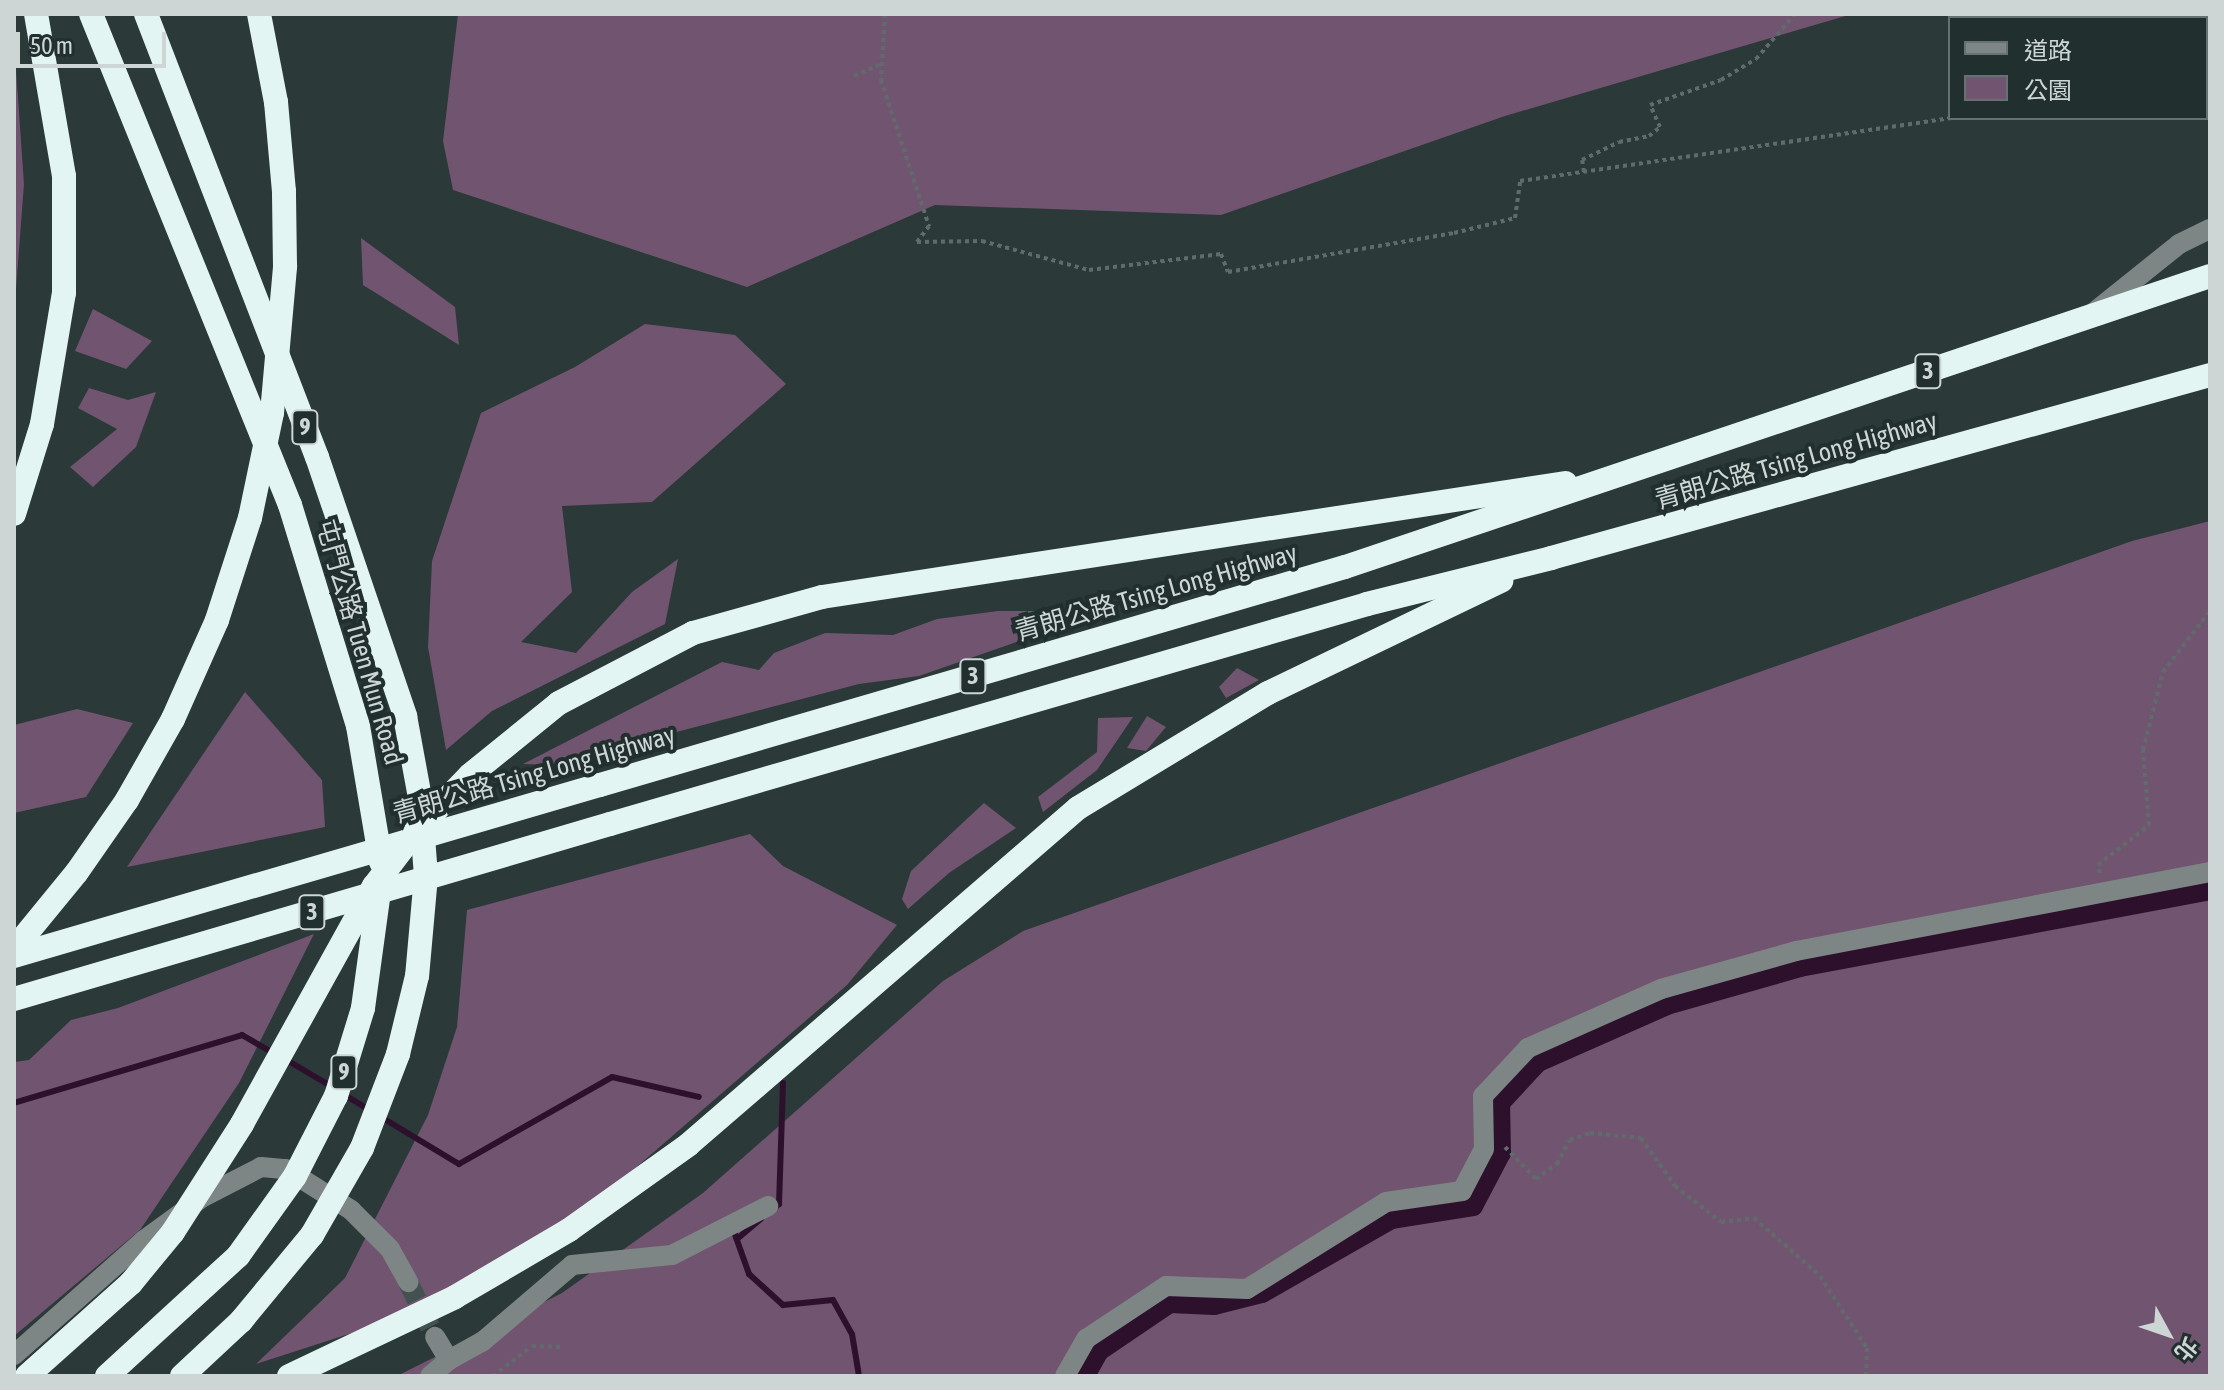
<!DOCTYPE html>
<meta charset="utf-8">
<style>
body{margin:0}
#map{position:relative;width:2224px;height:1390px;overflow:hidden;background:#2b3939;font-family:"Asap Condensed","Noto Sans TC",sans-serif}
div>[style]{position:absolute}
.green>*{inset:0;background:#71546f}
.stream>*{height:6px;margin:-3px;padding:0 3px;transform-origin:3px;border-radius:3px;background:#2d112c}
.canal>*{height:20px;margin:-10px;padding:0 10px;transform-origin:10px;border-radius:10px;background:#2d112c}
.minor-tunnel>*{height:20px;margin-top:-10px;transform-origin:0;background:repeating-linear-gradient(90deg,#435150 0 20px,transparent 0 30px)}
.path>*{height:4px;margin-top:-2px;transform-origin:0;background:repeating-linear-gradient(90deg,#606c6c 0 4px,transparent 0 8px)}
.minor>*{height:20px;margin:-10px;padding:0 10px;transform-origin:10px;border-radius:10px;background:#7e8685}
.highway>*{height:24px;margin:-12px;padding:0 12px;transform-origin:12px;border-radius:12px;background:#e2f5f3}
.highway-bridge>*{height:24px;margin:-12px;padding:0 12px;transform-origin:12px;border-radius:12px;background:#e2f5f3}
span{translate:-50% -50%;white-space:nowrap;text-align:center;line-height:1.15;-webkit-text-stroke:8px #212f2e;paint-order:stroke}
.shield-label span{padding:2px 6px;background:#212f2e;border:2px solid;border-radius:6px;-webkit-text-stroke-width:0}
.shield-label{font-size:24px;color:#cdd6d5;font-weight:700}
.street-label{font-size:26px;color:#cdd6d5}
.frame{position:absolute;inset:0;border:16px solid #cdd6d5;pointer-events:none}
.legend{position:absolute;left:1948px;top:16px;width:260px;height:104px;box-sizing:border-box;background:#212f2e;border:2px solid #667271;margin:0;padding:10px 14px;list-style:none;font-size:24px;color:#cdd6d5}
.legend li{display:flex;align-items:center;gap:16px;height:40px}
.legend b{width:40px;border:2px solid #667271}
.north{position:absolute;left:2128px;top:1294px;width:80px;height:80px;-webkit-text-stroke:6px #212f2e;paint-order:stroke;rotate:130deg;font-size:22px;font-weight:700;line-height:32px;text-align:center;color:#cdd6d5}
.north::after{content:'';display:block;margin:auto;width:28px;height:36px;background:#cdd6d5;clip-path:polygon(50% 0,100% 100%,50% 72%,0 100%)}
.scale{position:absolute;left:16px;top:32px;width:150px;height:36px;box-sizing:border-box;border:4px solid #cdd6d5;border-top:0;padding-left:10px;font-size:24px;line-height:28px;white-space:nowrap;color:#cdd6d5;-webkit-text-stroke:6px #212f2e;paint-order:stroke}
</style>
<div id="map">
<div class="green">
<div style="clip-path:polygon(458px 14px,1852px 14px,1505px 116px,1221px 215px,935px 205px,747px 287px,453px 190px,443px 141px)"></div>
<div style="clip-path:polygon(2026px 14px,2210px 14px,2210px 38px,2206px 18px)"></div>
<div style="clip-path:polygon(15px 55px,24px 184px,14px 316px,14px 55px)"></div>
<div style="clip-path:polygon(361px 238px,455px 307px,459px 345px,363px 285px)"></div>
<div style="clip-path:polygon(93px 309px,152px 341px,126px 369px,75px 351px)"></div>
<div style="clip-path:polygon(645px 324px,735px 335px,786px 384px,652px 502px,562px 506px,572px 592px,521px 642px,576px 653px,632px 592px,678px 559px,665px 624px,492px 711px,446px 750px,428px 647px,432px 561px,481px 413px,575px 367px)"></div>
<div style="clip-path:polygon(89px 388px,128px 400px,156px 392px,136px 447px,93px 487px,70px 467px,117px 429px,78px 408px)"></div>
<div style="clip-path:polygon(2210px 521px,2210px 1376px,397px 1376px,562px 1293px,703px 1193px,943px 981px,1023px 931px,2132px 541px)"></div>
<div style="clip-path:polygon(998px 611px,1105px 611px,919px 676px,859px 684px,551px 765px,523px 764px,722px 662px,759px 670px,774px 653px,825px 633px,893px 635px,937px 619px)"></div>
<div style="clip-path:polygon(1237px 668px,1259px 680px,1226px 698px,1219px 687px)"></div>
<div style="clip-path:polygon(245px 692px,322px 780px,325px 827px,127px 867px)"></div>
<div style="clip-path:polygon(77px 709px,133px 723px,86px 797px,14px 813px,14px 725px)"></div>
<div style="clip-path:polygon(1147px 716px,1166px 727px,1146px 751px,1127px 748px)"></div>
<div style="clip-path:polygon(1133px 717px,1097px 770px,1043px 812px,1038px 797px,1097px 752px,1098px 718px)"></div>
<div style="clip-path:polygon(984px 803px,1016px 828px,949px 873px,908px 909px,902px 899px,911px 871px)"></div>
<div style="clip-path:polygon(750px 834px,783px 866px,897px 925px,847px 985px,596px 1202px,518px 1255px,386px 1322px,256px 1364px,345px 1278px,428px 1115px,457px 1027px,467px 910px)"></div>
<div style="clip-path:polygon(314px 934px,239px 1083px,140px 1230px,14px 1336px,14px 1062px,29px 1060px,71px 1020px,118px 1008px)"></div>
</div>
<div class="stream">
<div style="left:285px;top:1059px;width:57px;rotate:30.6deg"></div>
<div style="left:343px;top:1094px;width:33px;rotate:31deg"></div>
<div style="left:14px;top:1103px;width:238px;rotate:-16.6deg"></div>
<div style="left:242px;top:1035px;width:38px;rotate:30deg"></div>
<div style="left:381px;top:1117px;width:91px;rotate:31.1deg"></div>
<div style="left:459px;top:1164px;width:176px;rotate:-29.6deg"></div>
<div style="left:612px;top:1077px;width:89px;rotate:12.9deg"></div>
<div style="left:773px;top:1209px;width:8px;rotate:-40deg"></div>
<div style="left:779px;top:1204px;width:121px;rotate:-88.1deg"></div>
<div style="left:733px;top:1229px;width:48px;rotate:70.4deg"></div>
<div style="left:749px;top:1274px;width:46px;rotate:42.4deg"></div>
<div style="left:783px;top:1305px;width:50px;rotate:-5.7deg"></div>
<div style="left:833px;top:1300px;width:39px;rotate:61deg"></div>
<div style="left:852px;top:1334px;width:43px;rotate:80.5deg"></div>
<div style="left:737px;top:1239px;width:31px;rotate:-40deg"></div>
</div>
<div class="canal">
<div style="left:1085px;top:1376px;width:29px;rotate:-61deg"></div>
<div style="left:1099px;top:1351px;width:86px;rotate:-34.1deg"></div>
<div style="left:1170px;top:1303px;width:44px;rotate:2.6deg"></div>
<div style="left:1214px;top:1305px;width:49px;rotate:-14deg"></div>
<div style="left:1262px;top:1293px;width:149px;rotate:-29.8deg"></div>
<div style="left:1391px;top:1219px;width:83px;rotate:-9deg"></div>
<div style="left:1473px;top:1206px;width:60px;rotate:-62.2deg"></div>
<div style="left:1501px;top:1153px;width:50px;rotate:-91.1deg"></div>
<div style="left:1500px;top:1103px;width:56px;rotate:-47.2deg"></div>
<div style="left:1538px;top:1062px;width:141px;rotate:-23.8deg"></div>
<div style="left:1667px;top:1005px;width:138px;rotate:-15.9deg"></div>
<div style="left:1800px;top:967px;width:417px;rotate:-10.6deg"></div>
</div>
<div class="minor-tunnel">
<div style="left:408px;top:1282px;width:61px;rotate:63.9deg"></div>
</div>
<div class="path">
<div style="left:885px;top:14px;width:66px;rotate:93.5deg"></div>
<div style="left:881px;top:80px;width:154px;rotate:71.8deg"></div>
<div style="left:929px;top:226px;width:20px;rotate:127deg"></div>
<div style="left:917px;top:242px;width:65px;rotate:-0.9deg"></div>
<div style="left:982px;top:241px;width:111px;rotate:15.2deg"></div>
<div style="left:1089px;top:270px;width:133px;rotate:-6.9deg"></div>
<div style="left:1221px;top:254px;width:19px;rotate:69deg"></div>
<div style="left:1228px;top:272px;width:229px;rotate:-9.8deg"></div>
<div style="left:1454px;top:233px;width:63px;rotate:-13.8deg"></div>
<div style="left:1515px;top:218px;width:37px;rotate:-82deg"></div>
<div style="left:1520px;top:181px;width:436px;rotate:-8.3deg"></div>
<div style="left:2206px;top:56px;width:4px;rotate:-14deg"></div>
<div style="left:854px;top:76px;width:30px;rotate:-24deg"></div>
<div style="left:1584px;top:172px;width:12px;rotate:-99deg"></div>
<div style="left:1582px;top:160px;width:41px;rotate:-25.9deg"></div>
<div style="left:1619px;top:142px;width:31px;rotate:-11deg"></div>
<div style="left:1649px;top:136px;width:14px;rotate:-39deg"></div>
<div style="left:1660px;top:127px;width:24px;rotate:-114deg"></div>
<div style="left:1650px;top:105px;width:75px;rotate:-19.4deg"></div>
<div style="left:1721px;top:80px;width:41px;rotate:-31deg"></div>
<div style="left:1756px;top:59px;width:60px;rotate:-49.1deg"></div>
<div style="left:2100px;top:873px;width:8px;rotate:-104deg"></div>
<div style="left:2098px;top:865px;width:65px;rotate:-38.1deg"></div>
<div style="left:2149px;top:825px;width:75px;rotate:-94.6deg"></div>
<div style="left:2143px;top:750px;width:81px;rotate:-75.6deg"></div>
<div style="left:2163px;top:672px;width:77px;rotate:-52.4deg"></div>
<div style="left:1505px;top:1147px;width:45px;rotate:45.9deg"></div>
<div style="left:1536px;top:1179px;width:26px;rotate:-36deg"></div>
<div style="left:1557px;top:1164px;width:27px;rotate:-62deg"></div>
<div style="left:1570px;top:1140px;width:21px;rotate:-19deg"></div>
<div style="left:1590px;top:1133px;width:51px;rotate:5.6deg"></div>
<div style="left:1641px;top:1138px;width:59px;rotate:54.7deg"></div>
<div style="left:1675px;top:1186px;width:58px;rotate:38deg"></div>
<div style="left:1721px;top:1222px;width:33px;rotate:-7deg"></div>
<div style="left:1754px;top:1218px;width:88px;rotate:41.3deg"></div>
<div style="left:1820px;top:1276px;width:86px;rotate:56.9deg"></div>
<div style="left:1867px;top:1348px;width:28px;rotate:92deg"></div>
<div style="left:493px;top:1376px;width:49px;rotate:-37.6deg"></div>
<div style="left:532px;top:1346px;width:31px;rotate:2deg"></div>
</div>
<div class="minor">
<div style="left:2093px;top:313px;width:110px;rotate:-38.7deg"></div>
<div style="left:2179px;top:244px;width:34px;rotate:-26deg"></div>
<div style="left:14px;top:1355px;width:174px;rotate:-41.5deg"></div>
<div style="left:144px;top:1240px;width:73px;rotate:-36.1deg"></div>
<div style="left:203px;top:1197px;width:65px;rotate:-27.3deg"></div>
<div style="left:261px;top:1167px;width:25px;rotate:5deg"></div>
<div style="left:286px;top:1169px;width:77px;rotate:32.2deg"></div>
<div style="left:351px;top:1210px;width:55px;rotate:45deg"></div>
<div style="left:390px;top:1249px;width:38px;rotate:61deg"></div>
<div style="left:449px;top:1360px;width:38px;rotate:-29deg"></div>
<div style="left:482px;top:1342px;width:118px;rotate:-40.5deg"></div>
<div style="left:572px;top:1265px;width:100px;rotate:-5.7deg"></div>
<div style="left:672px;top:1255px;width:108px;rotate:-27deg"></div>
<div style="left:430px;top:1376px;width:25px;rotate:-40deg"></div>
<div style="left:449px;top:1360px;width:27px;rotate:-121deg"></div>
<div style="left:1065px;top:1376px;width:43px;rotate:-60.4deg"></div>
<div style="left:1086px;top:1339px;width:96px;rotate:-33.5deg"></div>
<div style="left:1166px;top:1286px;width:81px;rotate:2.1deg"></div>
<div style="left:1247px;top:1289px;width:164px;rotate:-32deg"></div>
<div style="left:1386px;top:1202px;width:77px;rotate:-8.2deg"></div>
<div style="left:1462px;top:1191px;width:47px;rotate:-62.4deg"></div>
<div style="left:1484px;top:1149px;width:53px;rotate:-91.1deg"></div>
<div style="left:1483px;top:1096px;width:66px;rotate:-46.8deg"></div>
<div style="left:1528px;top:1048px;width:145px;rotate:-23.9deg"></div>
<div style="left:1661px;top:989px;width:140px;rotate:-15.7deg"></div>
<div style="left:1796px;top:951px;width:421px;rotate:-10.8deg"></div>
</div>
<div class="highway">
<div style="left:91px;top:14px;width:530px;rotate:67.94deg"></div>
<div style="left:290px;top:505px;width:231px;rotate:72.9deg"></div>
<div style="left:358px;top:726px;width:138px;rotate:80.4deg"></div>
<div style="left:146px;top:14px;width:475px;rotate:68.9deg"></div>
<div style="left:317px;top:457px;width:274px;rotate:71.2deg"></div>
<div style="left:405px;top:716px;width:83px;rotate:79.6deg"></div>
<div style="left:420px;top:798px;width:78px;rotate:85.6deg"></div>
<div style="left:426px;top:876px;width:100px;rotate:95.1deg"></div>
<div style="left:417px;top:976px;width:80px;rotate:103.7deg"></div>
<div style="left:259px;top:14px;width:90px;rotate:79.1deg"></div>
<div style="left:276px;top:102px;width:89px;rotate:84.9deg"></div>
<div style="left:14px;top:514px;width:94px;rotate:-72.7deg"></div>
<div style="left:42px;top:424px;width:133px;rotate:-80.5deg"></div>
<div style="left:64px;top:293px;width:117px;rotate:-90deg"></div>
<div style="left:64px;top:176px;width:164px;rotate:-99.8deg"></div>
<div style="left:559px;top:703px;width:151px;rotate:-27.6deg"></div>
<div style="left:693px;top:633px;width:134px;rotate:-15.6deg"></div>
<div style="left:822px;top:597px;width:752px;rotate:-8.72deg"></div>
<div style="left:600px;top:785px;width:776px;rotate:-16.31deg"></div>
<div style="left:1345px;top:567px;width:913px;rotate:-18.59deg"></div>
<div style="left:610px;top:824px;width:788px;rotate:-16.2deg"></div>
<div style="left:1367px;top:604px;width:190px;rotate:-14deg"></div>
<div style="left:1551px;top:558px;width:684px;rotate:-15.52deg"></div>
<div style="left:107px;top:1376px;width:178px;rotate:-42.5deg"></div>
<div style="left:182px;top:1376px;width:81px;rotate:-43deg"></div>
<div style="left:241px;top:1321px;width:112px;rotate:-50.5deg"></div>
<div style="left:289px;top:1376px;width:184px;rotate:-25.4deg"></div>
<div style="left:455px;top:1297px;width:132px;rotate:-30.4deg"></div>
<div style="left:569px;top:1230px;width:146px;rotate:-35.5deg"></div>
<div style="left:688px;top:1145px;width:515px;rotate:-40.83deg"></div>
<div style="left:1078px;top:808px;width:222px;rotate:-31.2deg"></div>
<div style="left:1268px;top:693px;width:259px;rotate:-25.7deg"></div>
</div>
<div class="highway-bridge">
<div style="left:14px;top:949px;width:99px;rotate:-50.7deg"></div>
<div style="left:77px;top:872px;width:88px;rotate:-55.2deg"></div>
<div style="left:127px;top:800px;width:93px;rotate:-60.4deg"></div>
<div style="left:173px;top:719px;width:108px;rotate:-66deg"></div>
<div style="left:217px;top:620px;width:107px;rotate:-72.1deg"></div>
<div style="left:250px;top:518px;width:107px;rotate:-78.2deg"></div>
<div style="left:272px;top:413px;width:148px;rotate:-84.9deg"></div>
<div style="left:285px;top:266px;width:75px;rotate:-90.8deg"></div>
<div style="left:14px;top:956px;width:610px;rotate:-16.27deg"></div>
<div style="left:14px;top:999px;width:621px;rotate:-16.36deg"></div>
<div style="left:312px;top:1235px;width:100px;rotate:-60.1deg"></div>
<div style="left:362px;top:1148px;width:101px;rotate:-69deg"></div>
<div style="left:238px;top:1256px;width:98px;rotate:-54.5deg"></div>
<div style="left:295px;top:1176px;width:90px;rotate:-62.9deg"></div>
<div style="left:336px;top:1096px;width:92px;rotate:-72.9deg"></div>
<div style="left:363px;top:1008px;width:125px;rotate:-82.2deg"></div>
<div style="left:27px;top:1376px;width:140px;rotate:-41.8deg"></div>
<div style="left:131px;top:1283px;width:66px;rotate:-50.5deg"></div>
<div style="left:173px;top:1232px;width:128px;rotate:-57.4deg"></div>
<div style="left:242px;top:1124px;width:272px;rotate:-61deg"></div>
<div style="left:374px;top:886px;width:69px;rotate:-52.6deg"></div>
<div style="left:416px;top:831px;width:78px;rotate:-46deg"></div>
<div style="left:470px;top:775px;width:114px;rotate:-39deg"></div>
</div>
<div class="shield-label">
<span style="left:1928px;top:371px">3</span>
<span style="left:305px;top:427px">9</span>
<span style="left:973px;top:676px">3</span>
<span style="left:312px;top:912px">3</span>
<span style="left:344px;top:1072px">9</span>
</div>
<div class="street-label">
<span style="left:1796px;top:461px;rotate:-16deg">青朗公路 Tsing Long Highway</span>
<span style="left:1156px;top:593px;rotate:-16deg">青朗公路 Tsing Long Highway</span>
<span style="left:359px;top:642px;rotate:74deg">屯門公路 Tuen Mun Road</span>
<span style="left:534px;top:775px;rotate:-16deg">青朗公路 Tsing Long Highway</span>
</div>
<div class="frame"></div>
<ul class="legend">
<li><b style="height:10px;background:#7e8685"></b>道路</li>
<li><b style="height:22px;background:#71546f"></b>公園</li>
</ul>
<div class="north">北</div>
<div class="scale">50 m</div>
</div>
